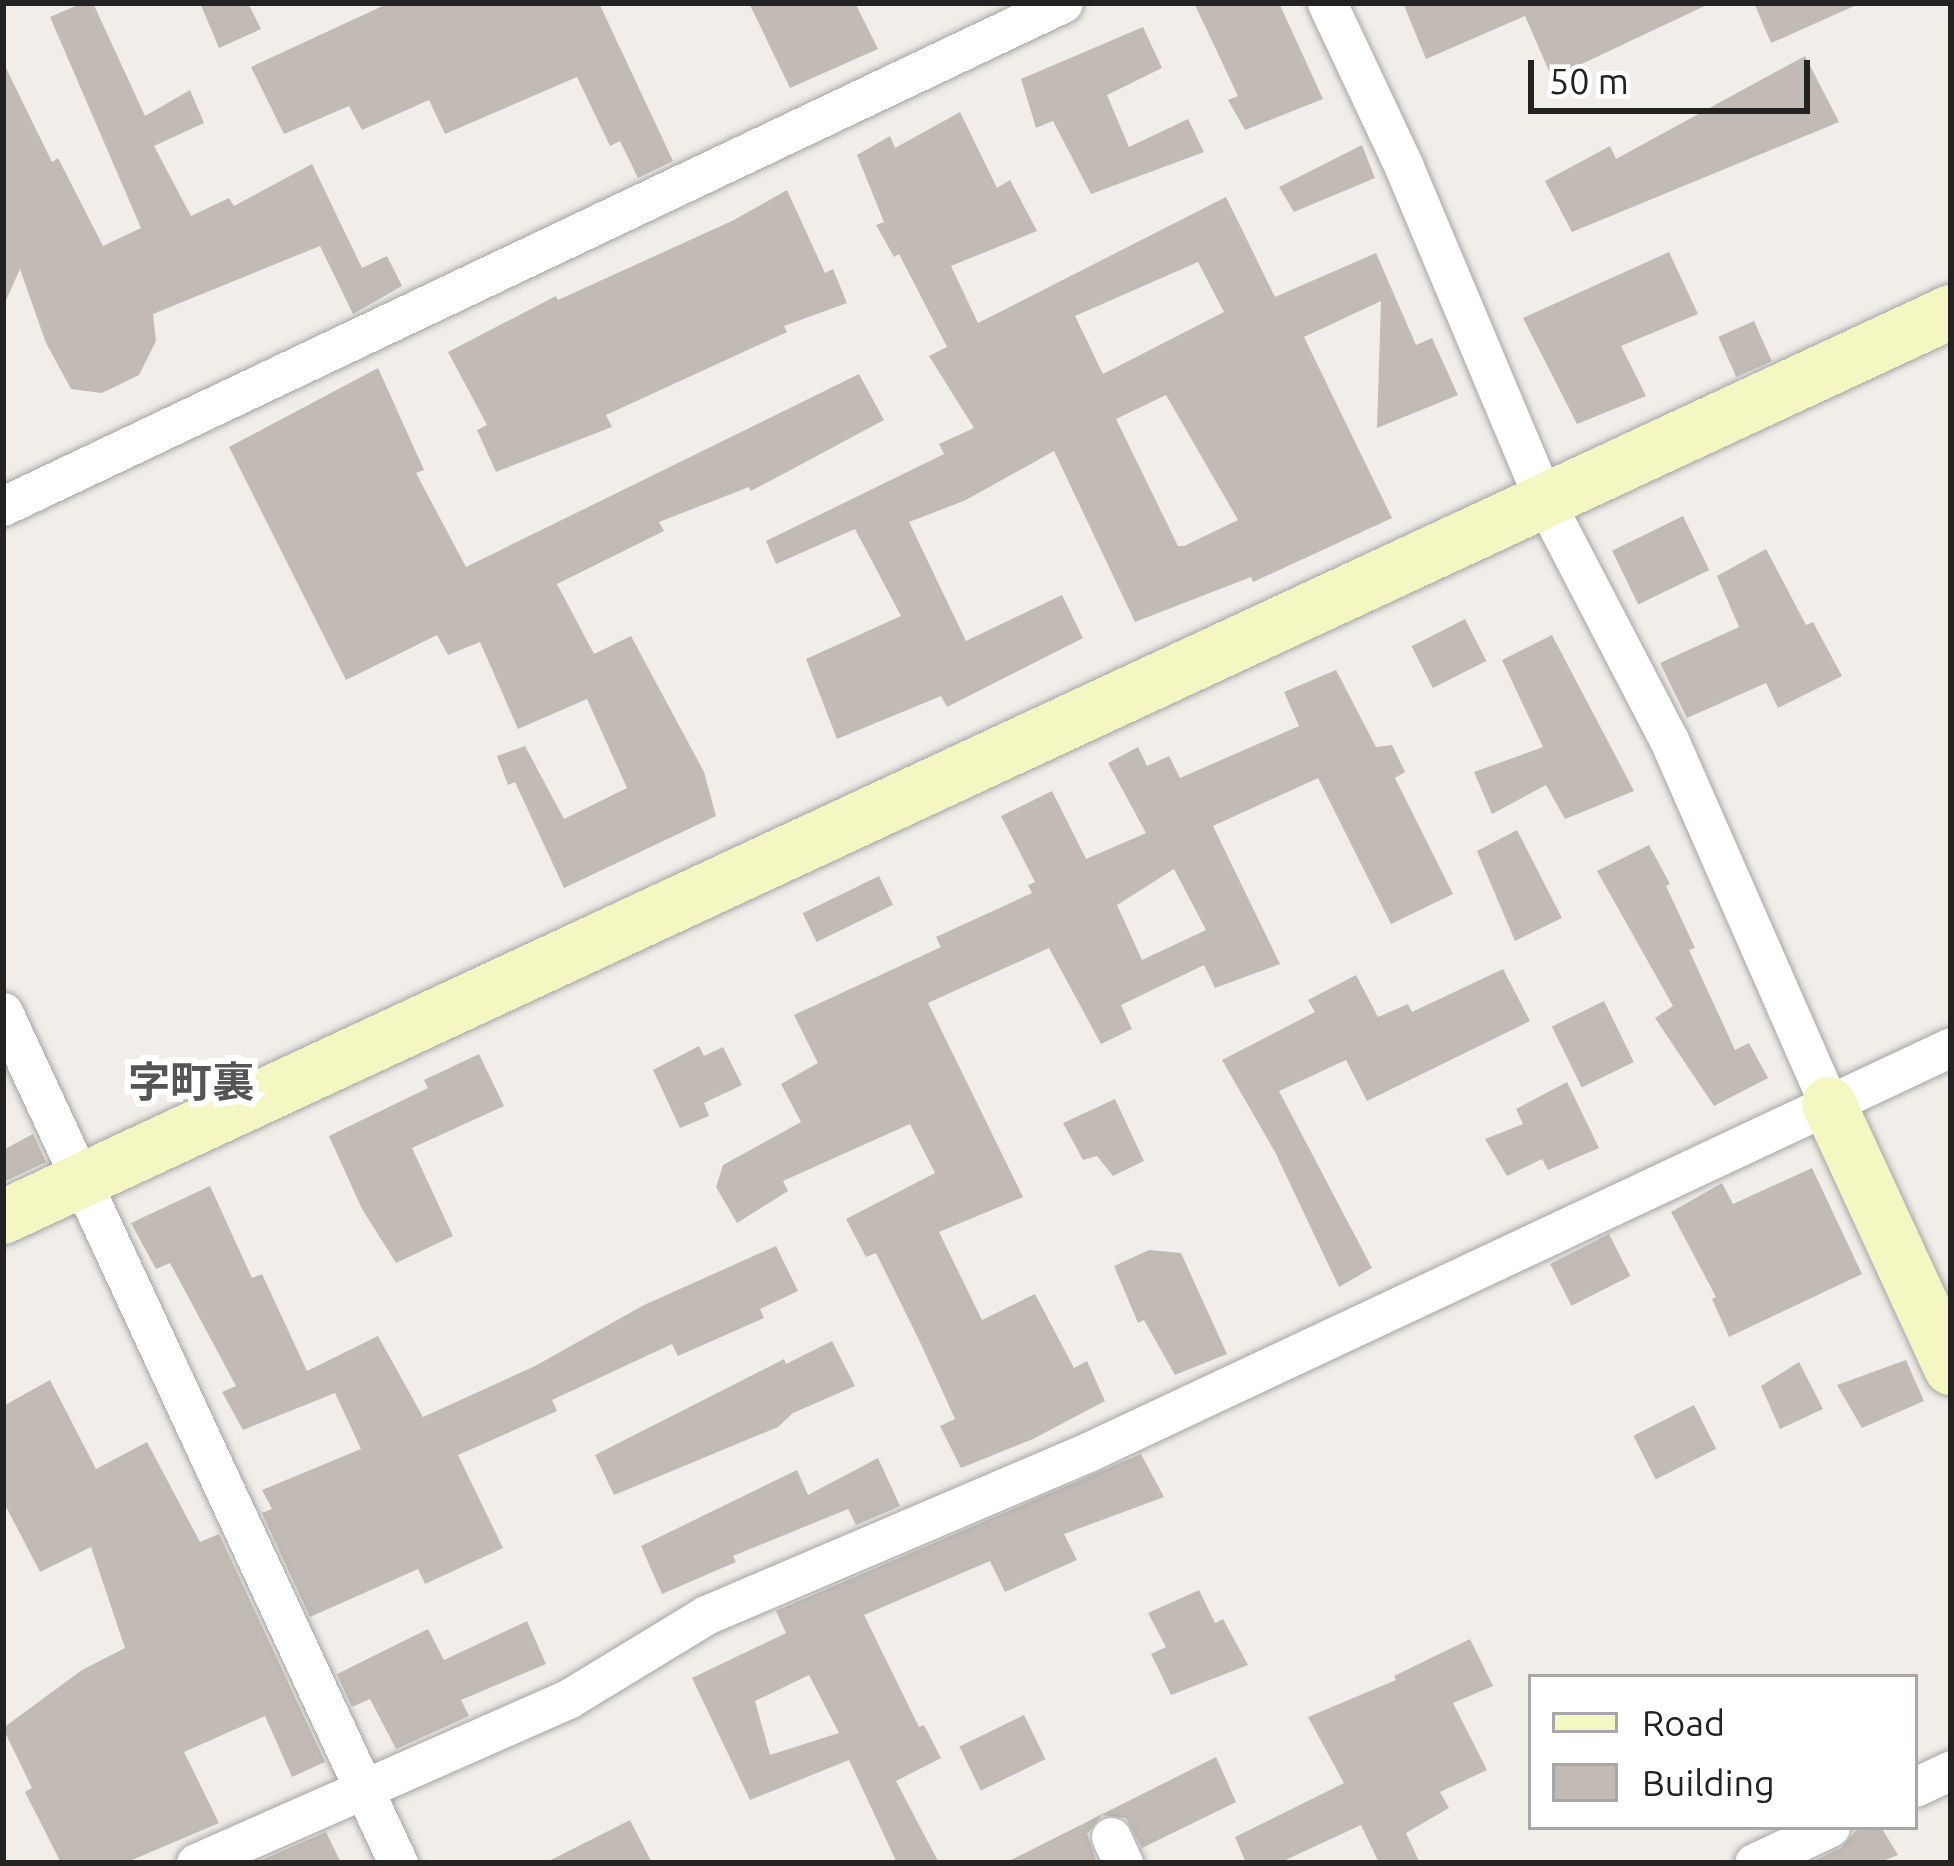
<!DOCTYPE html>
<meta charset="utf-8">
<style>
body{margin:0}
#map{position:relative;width:1954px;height:1866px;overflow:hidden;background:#f1eee9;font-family:Ubuntu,"Noto Sans JP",sans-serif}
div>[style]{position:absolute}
.building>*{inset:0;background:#c2bbb5;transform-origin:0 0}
.roads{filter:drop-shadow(0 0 3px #a6a6a6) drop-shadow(0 0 3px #a6a6a6)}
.street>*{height:39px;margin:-19.5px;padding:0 19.5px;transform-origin:19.5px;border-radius:19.5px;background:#fff}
.secondary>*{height:54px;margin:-27px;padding:0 27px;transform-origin:27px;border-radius:27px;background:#f4f7c1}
span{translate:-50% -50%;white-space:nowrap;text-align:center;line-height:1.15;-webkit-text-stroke:12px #fff;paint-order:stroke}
.quarter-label{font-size:42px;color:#555;font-weight:700}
.frame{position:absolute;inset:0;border:6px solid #222;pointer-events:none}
.legend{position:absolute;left:1528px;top:1674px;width:390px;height:156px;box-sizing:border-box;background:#fff;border:3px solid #a7a7a7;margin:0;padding:15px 21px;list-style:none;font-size:36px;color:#222}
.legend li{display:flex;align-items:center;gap:24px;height:60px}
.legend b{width:60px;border:3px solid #a7a7a7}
.scale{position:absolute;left:1528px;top:60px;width:282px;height:54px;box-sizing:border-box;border:6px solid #222;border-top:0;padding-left:15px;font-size:36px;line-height:42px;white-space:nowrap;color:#222;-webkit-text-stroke:9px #fff;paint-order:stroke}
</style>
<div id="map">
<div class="building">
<div style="clip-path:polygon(82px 3px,93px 3px,145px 116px,190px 90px,204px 123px,154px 146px,191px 216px,229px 198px,234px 206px,312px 164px,362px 268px,387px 256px,402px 286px,353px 314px,320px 246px,153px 314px,156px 341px,139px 375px,102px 393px,71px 389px,46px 343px,20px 269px,3px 307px,3px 62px,52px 162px,58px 158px,103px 246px,141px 228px,50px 17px)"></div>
<div style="clip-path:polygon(200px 3px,248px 3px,261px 29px,219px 48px)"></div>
<div style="clip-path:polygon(389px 3px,599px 3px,673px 161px,638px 178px,620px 141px,610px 146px,577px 77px,445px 134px,429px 100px,362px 130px,349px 106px,284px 134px,251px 67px)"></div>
<div style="clip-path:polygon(749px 3px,855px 3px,878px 49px,790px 88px)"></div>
<div style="clip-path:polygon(1194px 3px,1279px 3px,1323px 99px,1245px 130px,1228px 100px,1238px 96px)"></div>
<div style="clip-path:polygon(1403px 3px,1711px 3px,1552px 78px,1525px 16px,1426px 59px)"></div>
<div style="clip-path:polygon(1754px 3px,1861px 3px,1771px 43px)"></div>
<div style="clip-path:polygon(1143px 27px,1162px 68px,1107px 95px,1129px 147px,1188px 119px,1204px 152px,1091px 194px,1053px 121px,1036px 128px,1021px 79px)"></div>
<div style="clip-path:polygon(1805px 56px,1839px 122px,1572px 232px,1545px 181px,1610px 146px,1616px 159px)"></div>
<div style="clip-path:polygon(evenodd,960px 112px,997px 188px,1010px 180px,1037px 231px,951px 266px,978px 323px,1226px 197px,1275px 297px,1376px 253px,1416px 345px,1432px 338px,1458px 395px,1377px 428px,1381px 301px,1304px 337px,1392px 518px,1253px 582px,1251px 577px,1135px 622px,1054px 451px,966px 500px,909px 522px,966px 641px,1062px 595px,1083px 638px,947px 707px,941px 696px,837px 739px,806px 659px,901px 616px,855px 529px,776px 564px,766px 541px,944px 454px,939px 444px,974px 428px,929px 356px,947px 347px,899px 254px,894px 257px,876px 225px,884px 222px,857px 155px,890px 136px,895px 148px,960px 112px,1198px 262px,1224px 312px,1103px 374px,1075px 316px,1198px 262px,960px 112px,1166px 395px,1238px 520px,1184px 546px,1178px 546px,1116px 419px,1166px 395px)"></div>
<div style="clip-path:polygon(1362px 145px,1375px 178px,1294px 212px,1279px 187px)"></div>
<div style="clip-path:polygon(787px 190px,825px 273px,833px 269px,847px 303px,784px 326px,787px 332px,606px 415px,612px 427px,496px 472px,477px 430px,487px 425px,448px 352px,556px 296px,558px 300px,734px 220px)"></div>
<div style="clip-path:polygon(1669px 252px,1698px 314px,1621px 346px,1646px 396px,1577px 424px,1523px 318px)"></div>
<div style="left:1754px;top:321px;width:44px;height:39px;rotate:66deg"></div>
<div style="clip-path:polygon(378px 368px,424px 470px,416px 473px,466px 567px,859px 374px,884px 420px,751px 491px,749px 487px,659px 522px,664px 531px,557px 584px,594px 654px,631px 636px,704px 772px,716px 816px,564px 888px,515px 782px,508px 785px,497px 756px,525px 746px,564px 819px,627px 788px,587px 699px,518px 729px,480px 642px,448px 655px,437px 635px,346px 680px,229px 447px)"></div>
<div style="left:1683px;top:516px;width:60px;height:79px;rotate:64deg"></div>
<div style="clip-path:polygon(1766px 549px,1806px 625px,1813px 622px,1842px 676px,1778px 708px,1766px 683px,1687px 718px,1660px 663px,1739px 627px,1717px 576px)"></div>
<div style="left:1465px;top:619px;width:47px;height:60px;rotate:63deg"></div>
<div style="clip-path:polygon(1552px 635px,1634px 791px,1565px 819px,1546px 785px,1492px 814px,1474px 772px,1543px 747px,1502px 660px)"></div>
<div style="clip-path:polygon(evenodd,1336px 670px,1376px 747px,1392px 745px,1405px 772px,1395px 778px,1453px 894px,1391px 924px,1318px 778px,1213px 826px,1280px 964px,1215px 988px,1204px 965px,1121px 1005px,1132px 1029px,1101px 1044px,1049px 948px,928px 1003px,1023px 1197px,939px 1232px,982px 1320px,1035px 1294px,1074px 1368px,1087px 1361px,1105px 1401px,1033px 1439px,961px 1468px,940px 1426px,955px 1419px,920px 1342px,876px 1253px,866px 1257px,846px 1219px,935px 1173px,910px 1124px,783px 1181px,788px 1191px,737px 1223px,716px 1187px,723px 1165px,801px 1122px,781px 1084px,818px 1063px,794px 1015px,941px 947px,936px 937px,1032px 893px,1028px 885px,1035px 882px,1001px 816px,1052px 791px,1086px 859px,1146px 833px,1108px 763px,1138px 747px,1147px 766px,1169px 756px,1180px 778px,1299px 726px,1284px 692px,1336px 670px,1174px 869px,1206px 930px,1142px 960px,1117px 905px,1174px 869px)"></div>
<div style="clip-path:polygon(1517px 830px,1562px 918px,1515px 941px,1477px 851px)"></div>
<div style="clip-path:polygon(1649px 845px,1670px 884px,1666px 886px,1695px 948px,1689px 950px,1735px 1050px,1749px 1043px,1768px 1078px,1714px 1106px,1655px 1018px,1673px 1006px,1597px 871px)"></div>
<div style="left:879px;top:876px;width:32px;height:85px;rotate:64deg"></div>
<div style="clip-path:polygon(1503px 969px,1530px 1021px,1367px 1101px,1346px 1060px,1279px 1091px,1372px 1268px,1339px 1287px,1275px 1152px,1222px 1060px,1315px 1012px,1308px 1000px,1356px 975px,1378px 1017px,1408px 1004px,1412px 1012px)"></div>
<div style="left:1604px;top:1001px;width:68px;height:58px;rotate:64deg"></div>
<div style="clip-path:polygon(699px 1046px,704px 1056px,723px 1047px,742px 1085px,704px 1103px,709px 1116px,680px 1128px,653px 1070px)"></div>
<div style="clip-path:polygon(479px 1054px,504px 1106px,412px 1148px,453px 1236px,396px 1263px,362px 1209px,329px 1136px,428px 1088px,424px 1080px)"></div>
<div style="clip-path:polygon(1567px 1082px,1599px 1148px,1548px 1170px,1542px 1159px,1507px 1176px,1485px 1139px,1523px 1124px,1516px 1109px)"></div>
<div style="clip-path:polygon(1115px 1099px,1144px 1161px,1113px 1176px,1097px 1156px,1083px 1160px,1063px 1123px)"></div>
<div style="clip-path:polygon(33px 1134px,46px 1162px,3px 1182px,3px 1150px)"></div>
<div style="clip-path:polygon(1812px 1168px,1862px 1274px,1729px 1337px,1712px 1299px,1716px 1297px,1671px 1212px,1722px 1183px,1733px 1204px)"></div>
<div style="clip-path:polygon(210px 1186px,252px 1278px,262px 1274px,307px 1371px,378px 1336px,423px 1417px,535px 1366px,644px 1305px,776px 1246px,798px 1291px,760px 1309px,764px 1318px,678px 1356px,672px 1344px,552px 1400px,557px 1411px,458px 1455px,503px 1548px,425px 1584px,418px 1569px,310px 1617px,262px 1513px,272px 1509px,262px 1490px,361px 1449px,335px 1393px,243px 1430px,222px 1392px,236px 1386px,170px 1263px,156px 1269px,131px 1223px)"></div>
<div style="left:1609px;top:1234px;width:47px;height:66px;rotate:63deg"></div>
<div style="clip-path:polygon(1149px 1250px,1181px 1253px,1227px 1354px,1175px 1375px,1144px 1320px,1138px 1323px,1114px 1266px)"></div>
<div style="clip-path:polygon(832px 1341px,855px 1386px,793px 1413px,778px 1427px,614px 1495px,595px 1455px,784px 1359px,786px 1364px)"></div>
<div style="clip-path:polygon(1906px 1360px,1924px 1401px,1862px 1428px,1837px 1385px)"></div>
<div style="clip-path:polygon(1799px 1362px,1823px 1409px,1780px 1429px,1761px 1386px)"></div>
<div style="clip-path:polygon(50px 1380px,96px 1469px,147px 1442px,200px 1542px,219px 1534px,325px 1762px,292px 1777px,265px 1716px,184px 1752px,219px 1823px,125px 1863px,61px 1863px,25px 1792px,32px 1788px,3px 1728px,82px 1670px,125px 1648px,91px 1547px,40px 1572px,3px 1501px,3px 1406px)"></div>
<div style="left:1694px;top:1405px;width:49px;height:68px;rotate:63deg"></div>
<div style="clip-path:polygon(evenodd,1141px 1454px,1164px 1497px,1064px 1534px,1077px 1560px,1005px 1592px,990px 1561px,864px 1615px,919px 1727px,924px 1725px,941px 1758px,896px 1781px,939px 1863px,897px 1863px,849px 1760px,750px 1800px,692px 1678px,786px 1633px,776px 1611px,1141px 1454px,809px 1675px,839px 1733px,770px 1755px,755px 1701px,809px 1675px)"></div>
<div style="clip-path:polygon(878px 1458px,900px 1506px,856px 1525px,848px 1509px,733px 1556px,736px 1562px,662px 1594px,641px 1546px,797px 1470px,808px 1495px)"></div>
<div style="clip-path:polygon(1199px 1590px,1215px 1623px,1223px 1619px,1248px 1665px,1171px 1695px,1151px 1654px,1166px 1647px,1148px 1613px)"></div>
<div style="clip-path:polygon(527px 1621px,546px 1664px,461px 1700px,469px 1716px,396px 1749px,370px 1699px,352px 1707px,337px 1674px,428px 1629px,444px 1660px)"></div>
<div style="clip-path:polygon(1470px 1639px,1493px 1686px,1453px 1703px,1487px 1770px,1440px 1792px,1449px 1808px,1406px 1833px,1420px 1863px,1379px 1863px,1361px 1825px,1279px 1863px,1246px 1863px,1235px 1837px,1344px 1783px,1308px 1717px,1396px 1680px,1394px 1676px)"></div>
<div style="left:1024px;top:1715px;width:49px;height:72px;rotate:64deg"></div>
<div style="clip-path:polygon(1216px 1757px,1236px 1802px,1142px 1848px,1126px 1818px,1102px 1815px,1087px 1834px,1097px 1863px,1005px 1863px)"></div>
<div style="clip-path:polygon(630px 1820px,652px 1863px,545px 1863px)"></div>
<div style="clip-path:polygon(1859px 1827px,1881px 1827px,1898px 1855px,1878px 1863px,1810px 1863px,1841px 1848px)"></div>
<div style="clip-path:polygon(326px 1832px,341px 1863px,255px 1863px)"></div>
</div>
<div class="roads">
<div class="street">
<div style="left:1327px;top:3px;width:181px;rotate:64.8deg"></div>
<div style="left:1404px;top:167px;width:361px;rotate:67.2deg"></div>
<div style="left:1544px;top:500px;width:271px;rotate:62.5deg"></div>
<div style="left:1669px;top:740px;width:398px;rotate:66.3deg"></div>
<div style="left:3px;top:506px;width:1173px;rotate:-25.39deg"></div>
<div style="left:3px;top:1012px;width:938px;rotate:65.1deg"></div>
<div style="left:1915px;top:1787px;width:40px;rotate:-25deg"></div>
<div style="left:1111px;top:1837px;width:29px;rotate:65deg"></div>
<div style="left:196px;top:1863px;width:407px;rotate:-23.8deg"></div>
<div style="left:568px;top:1699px;width:162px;rotate:-31.3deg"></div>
<div style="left:706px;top:1615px;width:415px;rotate:-23.1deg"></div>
<div style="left:1088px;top:1452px;width:953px;rotate:-25.14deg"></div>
<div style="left:1754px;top:1863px;width:84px;rotate:-25.3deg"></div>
</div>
<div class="secondary">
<div style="left:1829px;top:1104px;width:291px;rotate:65.2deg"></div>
<div style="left:3px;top:1217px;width:2148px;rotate:-24.92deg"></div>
</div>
</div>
<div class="quarter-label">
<span style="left:191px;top:1082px">字町裏</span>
</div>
<div class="frame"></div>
<ul class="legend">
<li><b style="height:15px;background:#f4f7c1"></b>Road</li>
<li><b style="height:33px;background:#c2bbb5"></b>Building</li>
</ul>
<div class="scale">50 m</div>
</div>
